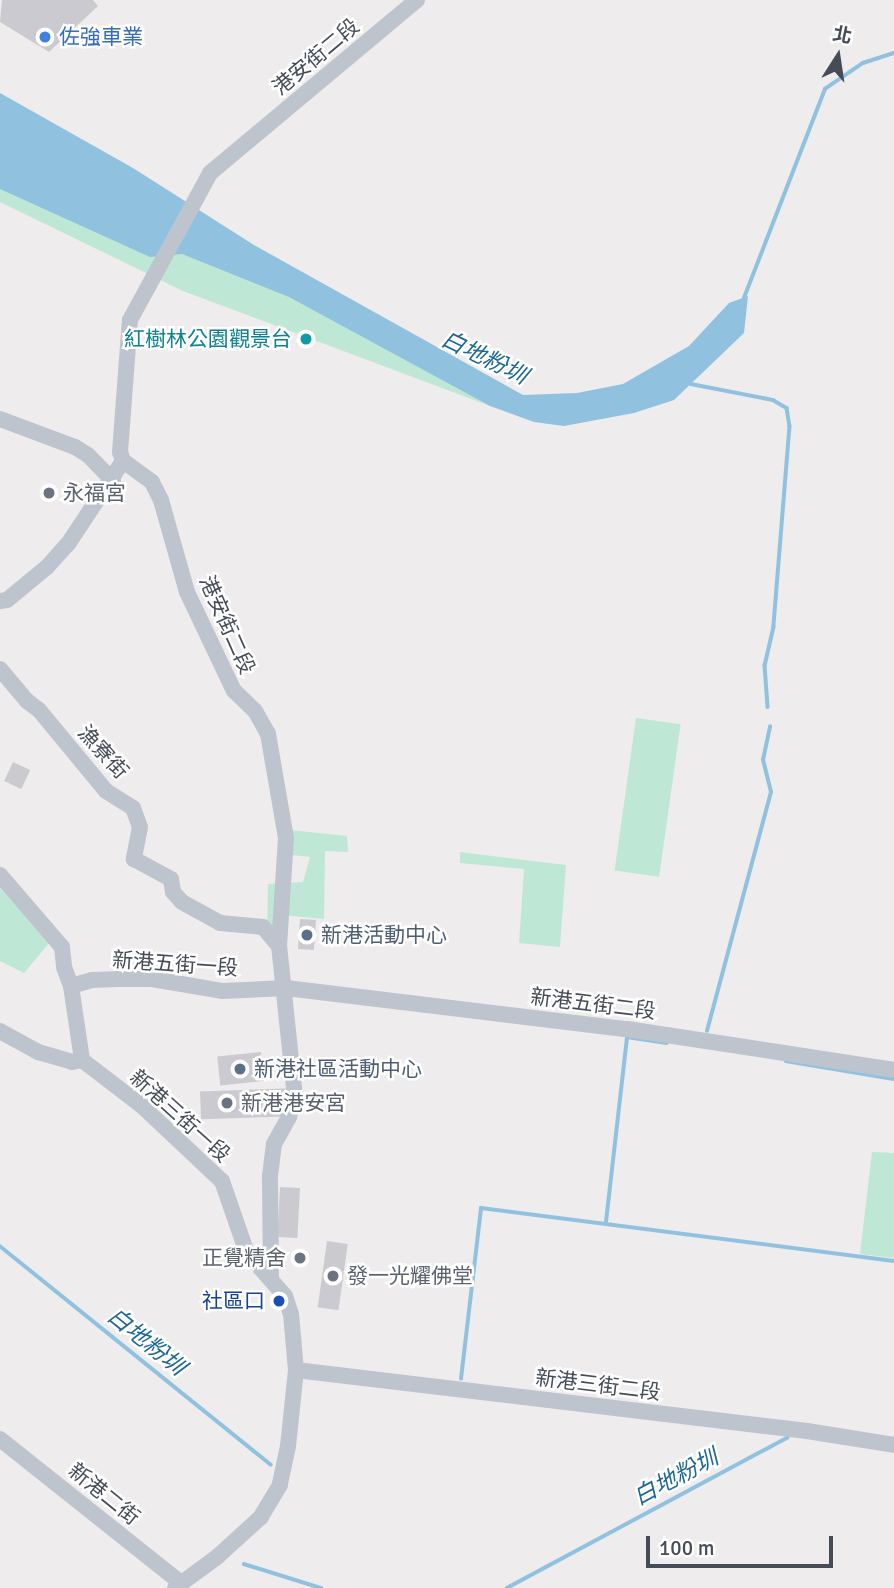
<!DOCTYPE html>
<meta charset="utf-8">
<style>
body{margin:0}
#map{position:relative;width:894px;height:1588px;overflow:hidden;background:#eeecec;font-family:Signika,"Noto Sans TC",sans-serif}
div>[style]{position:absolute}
.green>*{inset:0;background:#bee8d5;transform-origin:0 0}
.water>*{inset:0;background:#90c2e0}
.stream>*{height:3.5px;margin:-1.75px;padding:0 1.75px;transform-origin:1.75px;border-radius:1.75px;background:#90c2e0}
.building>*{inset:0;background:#cacad0;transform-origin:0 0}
.minor>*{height:16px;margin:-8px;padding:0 8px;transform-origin:8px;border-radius:8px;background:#bec4cd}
.dots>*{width:19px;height:19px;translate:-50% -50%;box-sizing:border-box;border:4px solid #fff;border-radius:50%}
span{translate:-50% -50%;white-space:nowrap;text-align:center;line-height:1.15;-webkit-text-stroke:5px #fff;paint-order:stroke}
.shop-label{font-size:21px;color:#366cbe}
.left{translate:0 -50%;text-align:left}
.street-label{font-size:21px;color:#464c57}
.culture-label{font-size:21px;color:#0d838f}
.right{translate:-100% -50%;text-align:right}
.worship-label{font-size:21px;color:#5b616d}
.service-label{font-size:21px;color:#4e5e75}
.transit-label{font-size:21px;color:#164399}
.water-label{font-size:23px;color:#1c6794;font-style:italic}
.north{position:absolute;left:803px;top:21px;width:70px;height:70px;-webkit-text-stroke:5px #fff;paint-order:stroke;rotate:12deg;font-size:19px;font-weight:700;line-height:28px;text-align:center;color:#464c57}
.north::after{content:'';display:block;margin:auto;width:24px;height:32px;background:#464c57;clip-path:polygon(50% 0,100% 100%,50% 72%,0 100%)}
.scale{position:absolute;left:646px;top:1536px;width:187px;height:32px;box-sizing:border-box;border:4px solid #464c57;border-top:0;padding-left:9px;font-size:21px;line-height:24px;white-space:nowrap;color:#464c57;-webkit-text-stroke:5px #fff;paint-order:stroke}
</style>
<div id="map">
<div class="green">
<div style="clip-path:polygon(0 133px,293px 282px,490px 406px,183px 291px,0 202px)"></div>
<div style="left:636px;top:718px;width:45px;height:154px;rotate:8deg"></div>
<div style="clip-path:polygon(290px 830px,347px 836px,348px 852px,325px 851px,324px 919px,282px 915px,267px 939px,268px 884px,303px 882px,310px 857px,292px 855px)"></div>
<div style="clip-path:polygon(460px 852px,566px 865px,560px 947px,519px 943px,524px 869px,460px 863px)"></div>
<div style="clip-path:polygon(0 888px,50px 942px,24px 973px,0 961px)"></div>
<div style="clip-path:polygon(872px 1152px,894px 1153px,894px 1258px,860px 1254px)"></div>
</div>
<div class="water">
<div style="clip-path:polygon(0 93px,133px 168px,254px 245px,523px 395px,577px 393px,623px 384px,689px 346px,729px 303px,748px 296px,744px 333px,674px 400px,634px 413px,564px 426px,534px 422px,490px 406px,289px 297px,182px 254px,150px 257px,0 189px)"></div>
</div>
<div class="stream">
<div style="left:744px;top:298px;width:224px;rotate:-68.8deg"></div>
<div style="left:825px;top:89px;width:46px;rotate:-34.4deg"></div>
<div style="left:863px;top:63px;width:33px;rotate:-18deg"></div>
<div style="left:691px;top:384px;width:84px;rotate:11deg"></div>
<div style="left:773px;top:400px;width:16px;rotate:30deg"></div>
<div style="left:787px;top:408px;width:18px;rotate:81deg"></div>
<div style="left:790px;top:426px;width:202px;rotate:94.6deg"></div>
<div style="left:774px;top:627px;width:39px;rotate:103deg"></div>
<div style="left:765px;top:665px;width:42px;rotate:85.9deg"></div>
<div style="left:707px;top:1031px;width:247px;rotate:-75deg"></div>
<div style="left:771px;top:792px;width:33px;rotate:-104deg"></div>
<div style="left:763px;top:760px;width:34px;rotate:-78deg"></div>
<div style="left:786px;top:1061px;width:109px;rotate:9.5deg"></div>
<div style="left:606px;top:1222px;width:186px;rotate:-83.5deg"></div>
<div style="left:627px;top:1037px;width:40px;rotate:8.5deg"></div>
<div style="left:0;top:1246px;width:348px;rotate:38.9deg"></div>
<div style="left:461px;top:1379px;width:172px;rotate:-83.3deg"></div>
<div style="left:481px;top:1208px;width:416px;rotate:7.3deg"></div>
<div style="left:244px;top:1564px;width:81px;rotate:17.3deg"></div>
<div style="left:507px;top:1588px;width:318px;rotate:-28.2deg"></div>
</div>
<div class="building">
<div style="clip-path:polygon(2px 0,93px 0,98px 6px,49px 52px,0 22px)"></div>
<div style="left:45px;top:485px;width:15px;height:9px;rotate:32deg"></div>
<div style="left:13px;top:762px;width:19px;height:21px;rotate:25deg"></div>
<div style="left:300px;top:919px;width:16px;height:30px;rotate:4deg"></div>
<div style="left:261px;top:1052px;width:29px;height:44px;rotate:84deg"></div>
<div style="left:297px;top:1088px;width:28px;height:97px;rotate:88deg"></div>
<div style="left:280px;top:1187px;width:20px;height:50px;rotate:3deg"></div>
<div style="left:327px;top:1241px;width:21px;height:67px;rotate:8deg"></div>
</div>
<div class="minor">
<div style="left:0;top:419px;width:80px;rotate:20.5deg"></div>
<div style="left:75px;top:447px;width:15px;rotate:32deg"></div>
<div style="left:88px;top:455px;width:36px;rotate:46deg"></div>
<div style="left:0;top:601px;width:7px;rotate:-8deg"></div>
<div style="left:7px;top:600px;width:52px;rotate:-39.5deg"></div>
<div style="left:47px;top:567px;width:31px;rotate:-48deg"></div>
<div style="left:68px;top:544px;width:100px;rotate:-56.5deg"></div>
<div style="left:0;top:669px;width:42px;rotate:49.8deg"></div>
<div style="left:27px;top:701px;width:15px;rotate:37deg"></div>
<div style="left:39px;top:710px;width:105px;rotate:50.4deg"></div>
<div style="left:106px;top:791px;width:32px;rotate:32deg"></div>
<div style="left:133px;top:808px;width:20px;rotate:70deg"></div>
<div style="left:140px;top:827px;width:33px;rotate:101deg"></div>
<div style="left:134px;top:859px;width:42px;rotate:28.4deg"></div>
<div style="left:171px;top:879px;width:13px;rotate:81deg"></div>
<div style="left:173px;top:892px;width:13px;rotate:48deg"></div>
<div style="left:182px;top:902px;width:43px;rotate:28.9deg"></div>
<div style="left:220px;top:923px;width:43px;rotate:5.3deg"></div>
<div style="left:263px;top:927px;width:25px;rotate:50deg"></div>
<div style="left:0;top:875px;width:95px;rotate:49.3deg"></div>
<div style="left:62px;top:947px;width:20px;rotate:84deg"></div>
<div style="left:64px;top:967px;width:20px;rotate:70deg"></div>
<div style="left:71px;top:986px;width:75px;rotate:81.5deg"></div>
<div style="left:71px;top:986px;width:22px;rotate:-16deg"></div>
<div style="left:92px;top:980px;width:25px;rotate:-2deg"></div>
<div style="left:117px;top:979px;width:35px"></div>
<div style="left:152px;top:979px;width:71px;rotate:9.7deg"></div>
<div style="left:222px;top:991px;width:64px;rotate:-2.7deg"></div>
<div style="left:286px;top:988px;width:343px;rotate:6.9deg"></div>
<div style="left:627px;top:1029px;width:270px;rotate:8.7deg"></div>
<div style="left:0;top:1031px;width:43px;rotate:28.9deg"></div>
<div style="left:38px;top:1052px;width:35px;rotate:16deg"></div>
<div style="left:72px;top:1062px;width:10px;rotate:-11deg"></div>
<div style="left:82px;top:1060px;width:76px;rotate:37.5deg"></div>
<div style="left:142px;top:1106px;width:110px;rotate:43.2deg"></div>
<div style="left:222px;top:1181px;width:76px;rotate:70.9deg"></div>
<div style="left:247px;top:1253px;width:57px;rotate:48.5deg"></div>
<div style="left:285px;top:1296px;width:19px;rotate:72deg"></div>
<div style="left:291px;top:1314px;width:56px;rotate:84.9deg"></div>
<div style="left:296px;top:1370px;width:76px;rotate:96deg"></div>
<div style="left:288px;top:1446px;width:40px;rotate:102deg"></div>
<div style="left:280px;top:1485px;width:37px;rotate:121deg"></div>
<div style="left:261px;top:1517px;width:59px;rotate:137.7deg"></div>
<div style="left:217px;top:1557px;width:52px;rotate:143.6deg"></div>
<div style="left:271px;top:1277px;width:101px;rotate:-90.6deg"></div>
<div style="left:270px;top:1176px;width:32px;rotate:-83deg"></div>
<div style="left:274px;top:1144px;width:31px;rotate:-61deg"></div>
<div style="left:289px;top:1117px;width:29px;rotate:-80deg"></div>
<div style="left:294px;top:1088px;width:143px;rotate:-96deg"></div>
<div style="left:279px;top:946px;width:108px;rotate:-86.3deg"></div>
<div style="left:286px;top:838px;width:106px;rotate:-99.8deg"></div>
<div style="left:268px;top:734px;width:26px;rotate:-119deg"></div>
<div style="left:255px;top:711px;width:29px;rotate:-136deg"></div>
<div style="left:234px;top:691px;width:110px;rotate:-115.4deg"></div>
<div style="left:187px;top:592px;width:96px;rotate:-105.8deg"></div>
<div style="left:161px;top:500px;width:20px;rotate:-117deg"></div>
<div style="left:152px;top:482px;width:36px;rotate:-144deg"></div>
<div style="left:123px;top:461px;width:9px;rotate:-108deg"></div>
<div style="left:120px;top:452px;width:132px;rotate:-85.7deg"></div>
<div style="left:130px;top:320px;width:167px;rotate:-61.4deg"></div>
<div style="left:210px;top:173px;width:270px;rotate:-39.9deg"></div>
<div style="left:296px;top:1370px;width:515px;rotate:6.81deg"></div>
<div style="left:807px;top:1431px;width:88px;rotate:9.1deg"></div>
<div style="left:0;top:1439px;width:231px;rotate:38.5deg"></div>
</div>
<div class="dots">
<div style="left:45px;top:37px;background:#3f7fe0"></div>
<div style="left:306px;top:339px;background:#0f9aa8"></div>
<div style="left:49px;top:493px;background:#6b7280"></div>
<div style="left:307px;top:935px;background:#5c6f8a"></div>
<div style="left:240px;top:1069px;background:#5c6f8a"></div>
<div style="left:227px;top:1103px;background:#6b7280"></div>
<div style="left:300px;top:1258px;background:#6b7280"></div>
<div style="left:333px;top:1276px;background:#6b7280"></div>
<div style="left:279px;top:1301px;background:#1a4fb4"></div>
</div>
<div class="shop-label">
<span class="left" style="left:59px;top:37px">佐強車業</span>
</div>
<div class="street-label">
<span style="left:316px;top:57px;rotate:-40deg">港安街二段</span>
<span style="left:227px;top:625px;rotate:66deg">港安街二段</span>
<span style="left:103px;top:752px;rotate:48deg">漁寮街</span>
<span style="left:175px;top:964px;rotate:4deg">新港五街一段</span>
<span style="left:593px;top:1004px;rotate:7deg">新港五街二段</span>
<span style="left:180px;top:1116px;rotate:42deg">新港三街一段</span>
<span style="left:598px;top:1385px;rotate:7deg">新港三街二段</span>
<span style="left:104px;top:1494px;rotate:39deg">新港二街</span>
</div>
<div class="culture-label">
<span class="right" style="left:292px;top:339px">紅樹林公園觀景台</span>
</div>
<div class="worship-label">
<span class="left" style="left:63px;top:493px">永福宮</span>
<span class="left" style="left:241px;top:1103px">新港港安宮</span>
<span class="right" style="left:286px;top:1258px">正覺精舍</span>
<span class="left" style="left:347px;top:1276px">發一光耀佛堂</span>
</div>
<div class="service-label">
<span class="left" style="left:321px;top:935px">新港活動中心</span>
<span class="left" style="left:254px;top:1069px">新港社區活動中心</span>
</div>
<div class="transit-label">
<span class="right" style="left:265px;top:1301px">社區口</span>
</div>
<div class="water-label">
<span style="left:484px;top:358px;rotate:26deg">白地粉圳</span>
<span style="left:146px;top:1342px;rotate:39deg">白地粉圳</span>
<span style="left:676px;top:1478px;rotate:-28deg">白地粉圳</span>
</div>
<div class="north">北</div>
<div class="scale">100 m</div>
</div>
